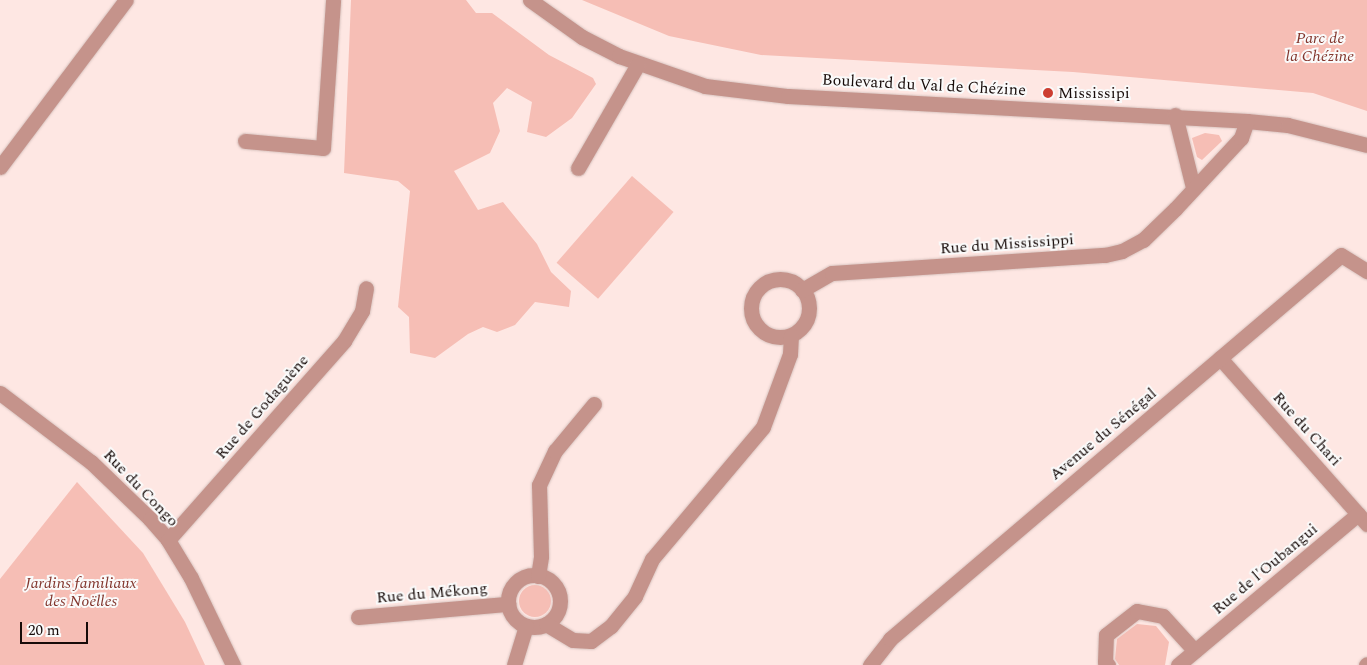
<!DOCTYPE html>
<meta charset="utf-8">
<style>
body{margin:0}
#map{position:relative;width:1367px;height:665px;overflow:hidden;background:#fee7e3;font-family:Spectral,serif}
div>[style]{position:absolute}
.green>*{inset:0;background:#f6beb5;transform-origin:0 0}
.round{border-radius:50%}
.roads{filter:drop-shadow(0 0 1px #d9c4c0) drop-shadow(0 0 1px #d9c4c0)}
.minor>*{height:15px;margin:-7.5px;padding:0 7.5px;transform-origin:7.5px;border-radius:7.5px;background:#c5938b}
.minor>.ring{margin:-7.5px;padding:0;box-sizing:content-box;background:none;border:15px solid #c5938b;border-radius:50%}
.dots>*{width:14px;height:14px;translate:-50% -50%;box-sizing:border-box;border:2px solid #fafafa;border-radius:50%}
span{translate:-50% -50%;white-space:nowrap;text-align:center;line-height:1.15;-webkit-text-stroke:4px #fafafa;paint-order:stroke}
.park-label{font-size:16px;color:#82352c;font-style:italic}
.street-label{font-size:16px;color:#170b09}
.poi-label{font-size:16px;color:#170b09}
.left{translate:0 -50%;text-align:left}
.scale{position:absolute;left:20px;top:622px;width:68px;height:22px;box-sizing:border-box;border:2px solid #170b09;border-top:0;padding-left:6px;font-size:15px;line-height:18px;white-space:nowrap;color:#170b09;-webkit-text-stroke:4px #fafafa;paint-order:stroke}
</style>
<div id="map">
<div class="green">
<div style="clip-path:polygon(351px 0,466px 0,476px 13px,492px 13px,549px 55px,593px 78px,596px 84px,572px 118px,546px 137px,527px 132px,532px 102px,507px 88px,493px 103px,500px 131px,490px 153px,454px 171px,478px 210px,503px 202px,537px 244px,551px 272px,571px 291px,569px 307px,535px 302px,515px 325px,497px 332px,483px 327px,468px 334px,435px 358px,410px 353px,409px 317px,398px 307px,410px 191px,398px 181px,344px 173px)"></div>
<div style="clip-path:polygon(582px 0,1367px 0,1367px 111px,1313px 93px,1073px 72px,761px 55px,669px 36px)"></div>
<div style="clip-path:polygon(1205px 133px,1219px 135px,1222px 141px,1202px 160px,1197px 157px,1192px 138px)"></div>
<div style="left:632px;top:176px;width:55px;height:115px;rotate:41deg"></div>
<div style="clip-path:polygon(77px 482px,143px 553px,185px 622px,205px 665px,0 665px,0 579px)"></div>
<div class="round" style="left:519px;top:585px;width:32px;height:32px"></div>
<div style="clip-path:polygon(1137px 624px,1156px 626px,1169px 642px,1165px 665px,1119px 665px,1115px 659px,1117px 639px)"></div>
</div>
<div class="roads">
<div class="minor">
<div style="left:530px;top:0;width:64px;rotate:35.4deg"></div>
<div style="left:582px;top:37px;width:42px;rotate:27.2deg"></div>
<div style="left:619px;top:56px;width:91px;rotate:19.2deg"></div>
<div style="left:705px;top:86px;width:84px;rotate:6.9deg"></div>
<div style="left:788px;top:96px;width:460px;rotate:3.1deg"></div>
<div style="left:1247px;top:121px;width:41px;rotate:5.6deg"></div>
<div style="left:1288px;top:125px;width:81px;rotate:14.2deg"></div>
<div style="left:1175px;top:115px;width:74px;rotate:76deg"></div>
<div style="left:245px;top:141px;width:78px;rotate:5.1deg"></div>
<div style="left:323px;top:148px;width:148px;rotate:-86.1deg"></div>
<div style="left:0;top:167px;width:209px;rotate:-53deg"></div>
<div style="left:578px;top:168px;width:120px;rotate:-60deg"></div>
<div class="ring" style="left:751px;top:279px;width:43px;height:43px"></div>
<div style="left:802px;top:290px;width:34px;rotate:-30deg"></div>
<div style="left:832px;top:273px;width:274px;rotate:-3.8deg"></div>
<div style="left:1105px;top:255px;width:17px;rotate:-13deg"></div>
<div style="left:1122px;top:251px;width:24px;rotate:-28deg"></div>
<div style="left:1143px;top:240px;width:45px;rotate:-44.1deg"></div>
<div style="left:1175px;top:209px;width:97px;rotate:-47.1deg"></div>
<div style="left:1241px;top:138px;width:18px;rotate:-71deg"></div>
<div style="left:1220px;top:358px;width:222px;rotate:48.5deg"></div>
<div style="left:0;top:393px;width:114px;rotate:37.2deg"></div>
<div style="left:91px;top:462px;width:82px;rotate:44deg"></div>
<div style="left:150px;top:519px;width:28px;rotate:49deg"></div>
<div style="left:168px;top:540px;width:44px;rotate:58.8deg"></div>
<div style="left:191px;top:578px;width:97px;rotate:64.2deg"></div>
<div style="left:168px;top:540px;width:266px;rotate:-48.5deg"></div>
<div style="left:344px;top:341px;width:35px;rotate:-59deg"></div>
<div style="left:362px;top:311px;width:23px;rotate:-80deg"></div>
<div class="ring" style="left:508px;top:575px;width:37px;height:37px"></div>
<div style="left:538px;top:576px;width:20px;rotate:-81deg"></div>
<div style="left:541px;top:556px;width:71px;rotate:-91.6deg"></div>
<div style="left:539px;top:485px;width:38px;rotate:-65deg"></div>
<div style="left:555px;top:451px;width:61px;rotate:-50.3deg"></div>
<div style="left:358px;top:617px;width:151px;rotate:-5deg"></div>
<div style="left:546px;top:624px;width:31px;rotate:31deg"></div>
<div style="left:573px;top:640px;width:18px;rotate:3deg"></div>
<div style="left:591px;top:641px;width:25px;rotate:-37deg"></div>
<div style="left:611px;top:626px;width:38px;rotate:-51deg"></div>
<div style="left:635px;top:596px;width:41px;rotate:-65.3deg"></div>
<div style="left:652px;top:559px;width:172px;rotate:-49.9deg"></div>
<div style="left:763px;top:427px;width:78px;rotate:-69.7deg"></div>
<div style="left:790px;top:354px;width:18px;rotate:-87deg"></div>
<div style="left:514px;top:665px;width:41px;rotate:-72.9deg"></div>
<div style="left:870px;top:665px;width:33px;rotate:-52deg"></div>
<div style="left:890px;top:639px;width:592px;rotate:-40.41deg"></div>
<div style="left:1341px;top:255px;width:31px;rotate:32deg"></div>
<div style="left:1108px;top:665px;width:4px;rotate:-135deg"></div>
<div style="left:1105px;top:662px;width:27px;rotate:-88deg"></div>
<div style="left:1106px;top:635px;width:39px;rotate:-38deg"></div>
<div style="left:1137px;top:611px;width:26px;rotate:11deg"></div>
<div style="left:1163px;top:616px;width:47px;rotate:47.6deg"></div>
<div style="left:1178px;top:665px;width:235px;rotate:-40deg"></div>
<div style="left:1366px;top:665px;width:1px;rotate:-45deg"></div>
</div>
</div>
<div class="dots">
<div style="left:1048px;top:93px;background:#cc3e32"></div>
</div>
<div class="park-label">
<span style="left:1320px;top:47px">Parc de<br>la Chézine</span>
<span style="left:81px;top:592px">Jardins familiaux<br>des Noëlles</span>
</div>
<div class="street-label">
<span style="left:924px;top:85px;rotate:3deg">Boulevard du Val de Chézine</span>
<span style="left:1007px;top:244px;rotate:-4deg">Rue du Mississippi</span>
<span style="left:262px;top:407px;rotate:-49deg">Rue de Godaguène</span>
<span style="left:1307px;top:429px;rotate:48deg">Rue du Chari</span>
<span style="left:1103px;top:434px;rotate:-40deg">Avenue du Sénégal</span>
<span style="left:141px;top:488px;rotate:46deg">Rue du Congo</span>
<span style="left:1265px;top:569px;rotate:-40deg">Rue de l'Oubangui</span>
<span style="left:432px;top:593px;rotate:-5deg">Rue du Mékong</span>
</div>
<div class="poi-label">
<span class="left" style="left:1058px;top:93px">Mississipi</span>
</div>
<div class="scale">20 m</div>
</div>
